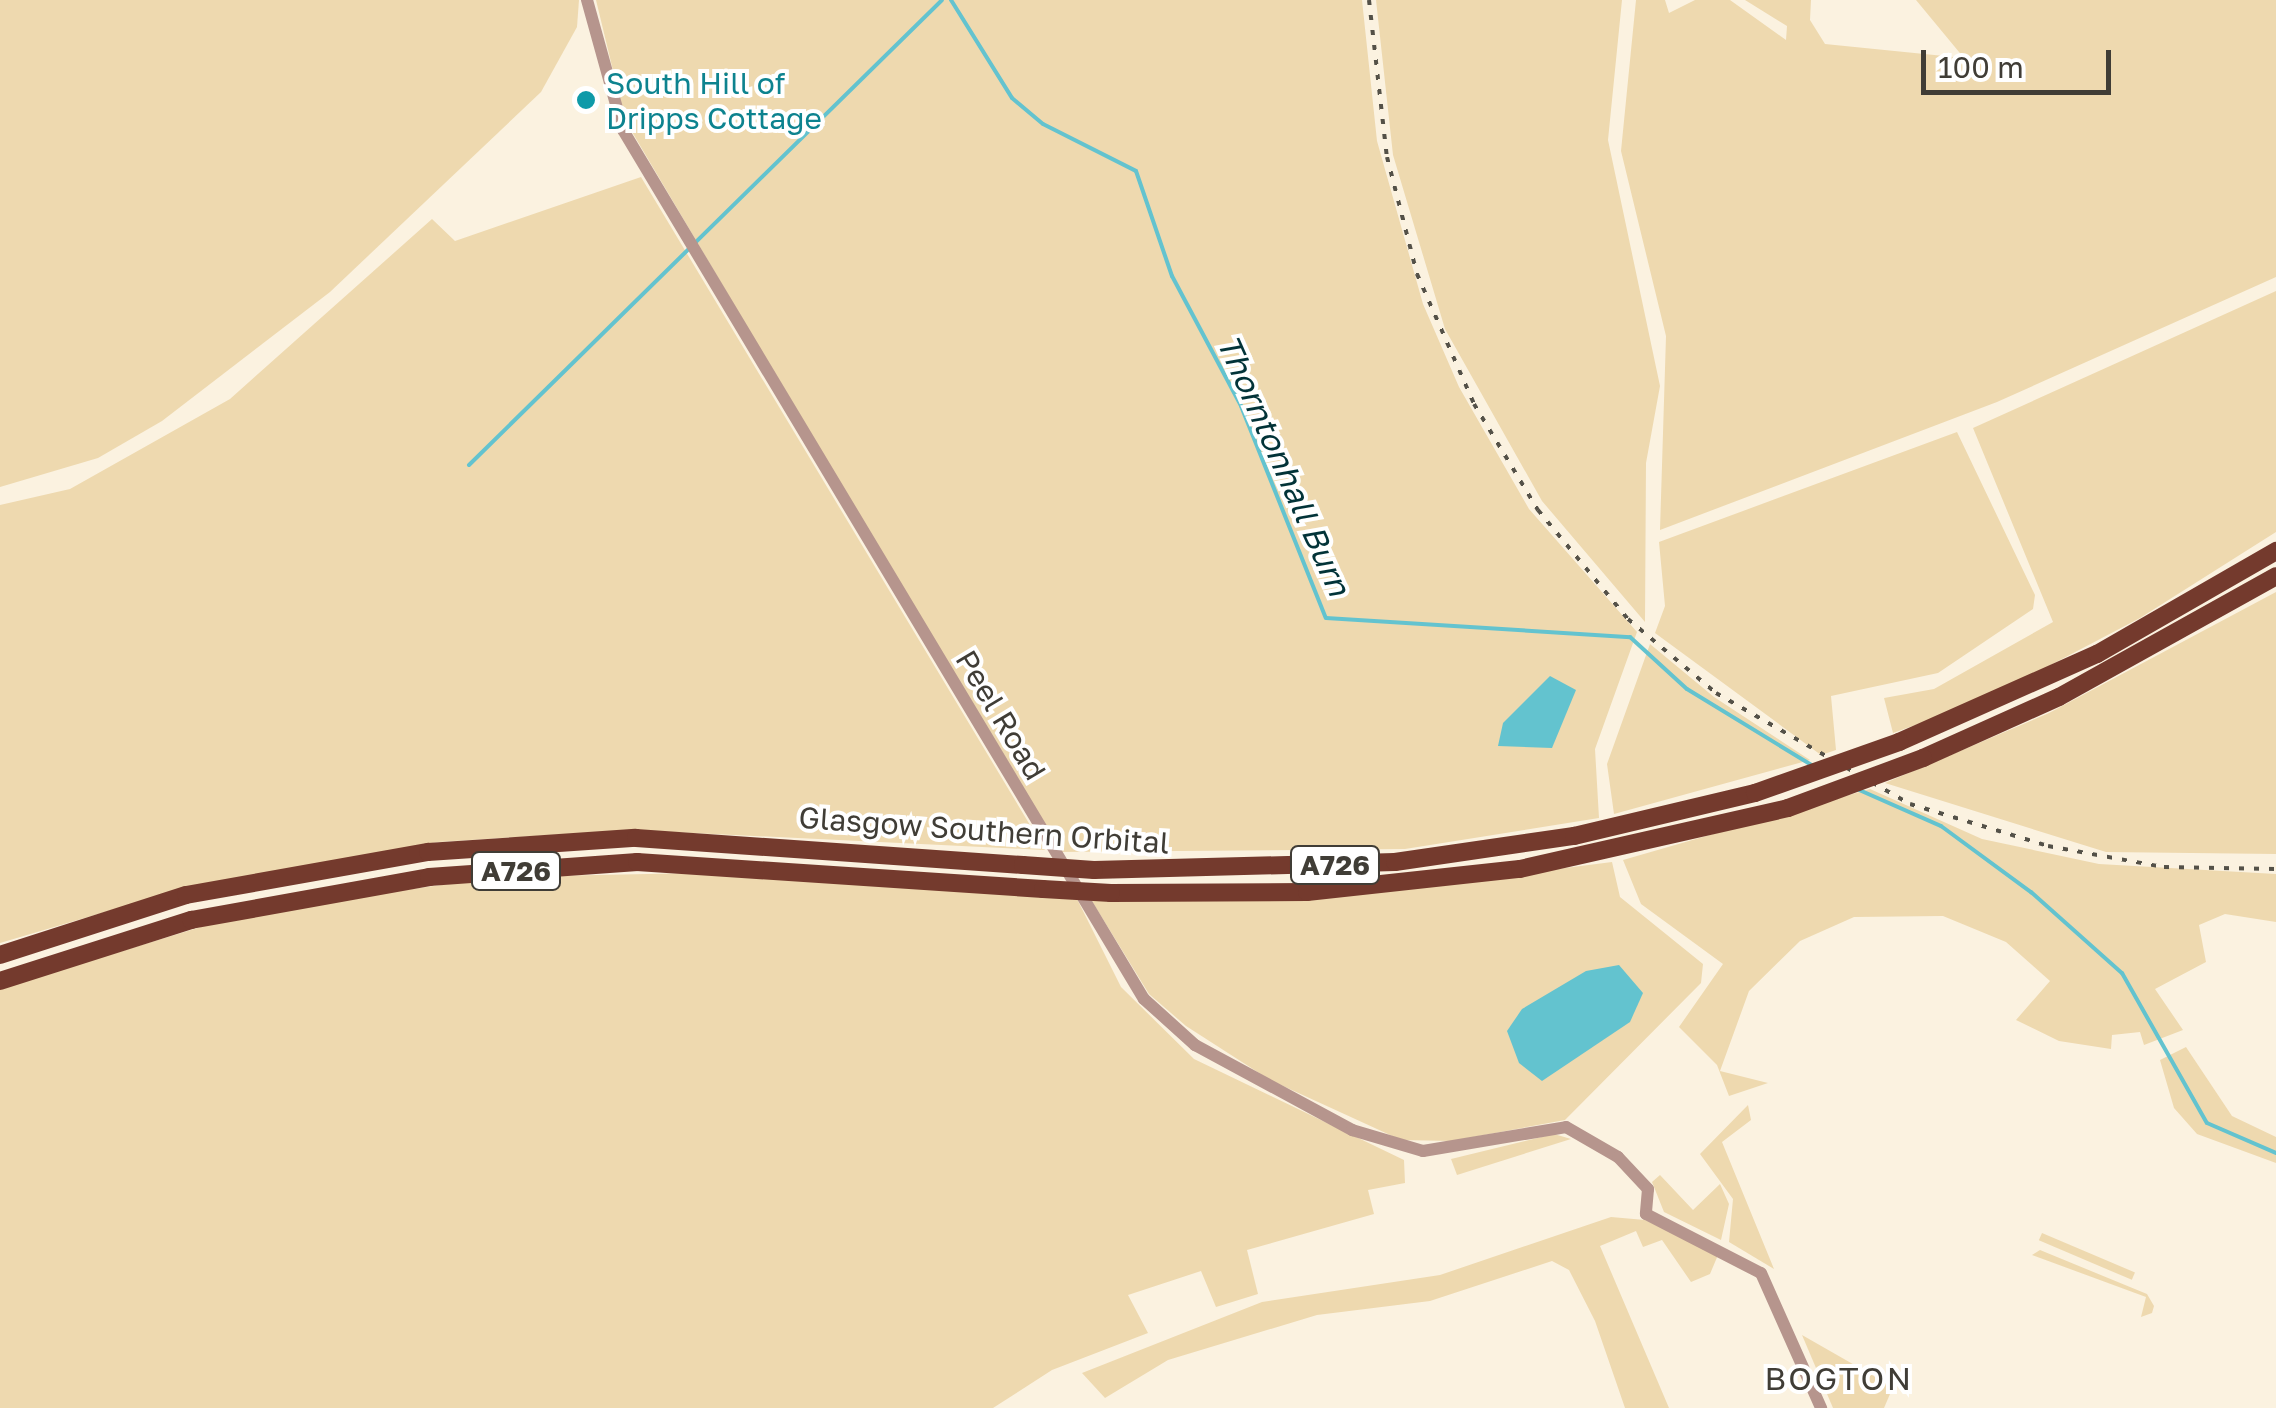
<!DOCTYPE html>
<style>
body{margin:0}
#map{position:relative;width:2276px;height:1408px;overflow:hidden;background:#fbf2e0;font-family:"Golos Text",sans-serif}
div>[style]{position:absolute}
.green>*{inset:0;background:#eed9af;transform-origin:0 0}
.water>*{inset:0;background:#63c3cf}
.stream>*{height:4px;margin:-2px;padding:0 2px;transform-origin:2px;border-radius:2px;background:#63c3cf}
.tertiary>*{height:12px;margin:-6px;padding:0 6px;transform-origin:6px;border-radius:6px;background:#b6958d}
.trunk>*{height:18px;margin:-9px;padding:0 9px;transform-origin:9px;border-radius:9px;background:#743a2d}
.rail>*{height:4px;margin-top:-2px;transform-origin:0;background:repeating-linear-gradient(90deg,#545148 0 5px,transparent 0 15px)}
.trunk-bridge>*{height:18px;margin:-9px;padding:0 9px;transform-origin:9px;border-radius:9px;background:#743a2d}
.dots>*{width:28px;height:28px;translate:-50% -50%;box-sizing:border-box;border:5px solid #fff;border-radius:50%}
span{translate:-50% -50%;white-space:nowrap;text-align:center;line-height:1.15;-webkit-text-stroke:8px #fff;paint-order:stroke}
.shield-label span{padding:2px 8px;background:#fff;border:2px solid;border-radius:8px;-webkit-text-stroke-width:0}
.shield-label{font-size:28px;color:#403d36;font-weight:700}
.culture-label{font-size:30px;color:#0d838f}
.left{translate:0 -50%;text-align:left}
.street-label{font-size:30px;color:#403d36}
.water-label{font-size:32px;color:#023338;font-style:italic}
.neighbourhood-label{font-size:32px;color:#403d36;letter-spacing:2.5px}
.scale{position:absolute;left:1921px;top:50px;width:190px;height:45px;box-sizing:border-box;border:5px solid #403d36;border-top:0;padding-left:12px;font-size:30px;line-height:35px;white-space:nowrap;color:#403d36;-webkit-text-stroke:8px #fff;paint-order:stroke}
</style>
<div id="map">
<div class="green">
<div style="clip-path:polygon(0 0,579px 0,577px 27px,541px 92px,330px 292px,162px 421px,98px 458px,0 487px)"></div>
<div style="clip-path:polygon(596px 0,1362px 0,1377px 141px,1423px 304px,1459px 387px,1529px 509px,1637px 632px,1595px 749px,1599px 818px,1405px 849px,1057px 852px,625px 120px)"></div>
<div style="clip-path:polygon(1376px 0,1622px 0,1608px 140px,1660px 386px,1646px 463px,1645px 622px,1542px 501px,1445px 329px,1393px 155px)"></div>
<div style="clip-path:polygon(1636px 0,1665px 0,1669px 13px,1695px 0,1730px 0,1786px 40px,1787px 26px,1745px 0,1811px 0,1810px 20px,1825px 44px,1964px 58px,1916px 0,2276px 0,2276px 277px,1997px 402px,1660px 530px,1666px 336px,1621px 151px)"></div>
<div style="clip-path:polygon(641px 177px,1045px 850px,631px 830px,438px 842px,193px 886px,0 943px,0 505px,70px 489px,230px 399px,432px 219px,455px 241px)"></div>
<div style="clip-path:polygon(2276px 291px,2276px 532px,2140px 618px,1980px 702px,1893px 733px,1884px 698px,1934px 689px,2053px 622px,1973px 428px)"></div>
<div style="clip-path:polygon(1957px 432px,2035px 595px,2033px 609px,1938px 673px,1831px 696px,1836px 750px,1821px 755px,1655px 633px,1665px 606px,1659px 542px)"></div>
<div style="clip-path:polygon(2276px 592px,2276px 854px,2106px 852px,1885px 783px,2049px 713px)"></div>
<div style="clip-path:polygon(1650px 644px,1714px 697px,1810px 760px,1614px 814px,1607px 764px)"></div>
<div style="clip-path:polygon(1870px 789px,1982px 839px,2099px 864px,2276px 874px,2276px 922px,2225px 914px,2199px 925px,2206px 962px,2155px 989px,2183px 1030px,2144px 1045px,2140px 1032px,2112px 1035px,2111px 1049px,2059px 1041px,2016px 1020px,2050px 981px,2006px 942px,1943px 916px,1854px 917px,1800px 941px,1749px 991px,1720px 1071px,1768px 1083px,1729px 1096px,1717px 1065px,1679px 1027px,1723px 964px,1641px 904px,1623px 860px)"></div>
<div style="clip-path:polygon(1612px 862px,1620px 897px,1703px 964px,1701px 983px,1565px 1120px,1452px 1141px,1401px 1140px,1270px 1080px,1186px 1026px,1149px 994px,1090px 898px,1337px 897px)"></div>
<div style="clip-path:polygon(749px 872px,1077px 899px,1121px 987px,1194px 1059px,1404px 1160px,1405px 1183px,1368px 1190px,1374px 1214px,1247px 1250px,1258px 1294px,1216px 1307px,1201px 1271px,1128px 1295px,1148px 1333px,1052px 1370px,993px 1408px,0 1408px,0 988px,224px 920px,345px 898px,501px 877px)"></div>
<div style="clip-path:polygon(2186px 1047px,2232px 1116px,2276px 1137px,2276px 1163px,2197px 1134px,2174px 1108px,2160px 1060px)"></div>
<div style="clip-path:polygon(1748px 1105px,1751px 1120px,1722px 1142px,1774px 1269px,1729px 1242px,1733px 1199px,1700px 1154px)"></div>
<div style="clip-path:polygon(1554px 1134px,1571px 1139px,1457px 1175px,1451px 1159px)"></div>
<div style="clip-path:polygon(1660px 1175px,1693px 1210px,1720px 1184px,1729px 1204px,1721px 1240px,1664px 1212px,1652px 1182px)"></div>
<div style="clip-path:polygon(1611px 1217px,1645px 1220px,1718px 1255px,1710px 1274px,1691px 1282px,1662px 1240px,1643px 1247px,1636px 1231px,1600px 1246px,1669px 1408px,1625px 1408px,1595px 1321px,1569px 1270px,1552px 1261px,1430px 1301px,1317px 1315px,1168px 1360px,1105px 1398px,1082px 1373px,1262px 1302px,1440px 1275px)"></div>
<div style="left:2042px;top:1233px;width:101px;height:8px;rotate:23deg"></div>
<div style="clip-path:polygon(2040px 1250px,2147px 1294px,2154px 1306px,2152px 1313px,2141px 1317px,2146px 1297px,2032px 1255px)"></div>
<div style="clip-path:polygon(1802px 1335px,1893px 1387px,1884px 1408px,1833px 1408px)"></div>
</div>
<div class="water">
<div style="clip-path:polygon(1550px 676px,1576px 690px,1552px 748px,1498px 746px,1503px 723px)"></div>
<div style="clip-path:polygon(1619px 965px,1643px 993px,1630px 1022px,1542px 1081px,1519px 1063px,1507px 1031px,1522px 1009px,1586px 971px)"></div>
</div>
<div class="stream">
<div style="left:951px;top:0;width:115px;rotate:58.1deg"></div>
<div style="left:1012px;top:98px;width:40px;rotate:40deg"></div>
<div style="left:1043px;top:124px;width:104px;rotate:26.8deg"></div>
<div style="left:1136px;top:171px;width:111px;rotate:71.1deg"></div>
<div style="left:1172px;top:276px;width:147px;rotate:62deg"></div>
<div style="left:1241px;top:406px;width:228px;rotate:68.2deg"></div>
<div style="left:1326px;top:618px;width:305px;rotate:3.6deg"></div>
<div style="left:1630px;top:637px;width:77px;rotate:42.4deg"></div>
<div style="left:1687px;top:689px;width:148px;rotate:31.4deg"></div>
<div style="left:469px;top:465px;width:663px;rotate:-44.51deg"></div>
<div style="left:1857px;top:789px;width:92px;rotate:23.8deg"></div>
<div style="left:1941px;top:826px;width:112px;rotate:36.3deg"></div>
<div style="left:2031px;top:892px;width:122px;rotate:41.7deg"></div>
<div style="left:2122px;top:973px;width:172px;rotate:60.5deg"></div>
<div style="left:2207px;top:1123px;width:75px;rotate:23.5deg"></div>
</div>
<div class="tertiary">
<div style="left:587px;top:0;width:135px;rotate:74.5deg"></div>
<div style="left:623px;top:130px;width:1013px;rotate:59.06deg"></div>
<div style="left:1144px;top:999px;width:69px;rotate:42deg"></div>
<div style="left:1195px;top:1045px;width:179px;rotate:28.4deg"></div>
<div style="left:1352px;top:1130px;width:74px;rotate:16.5deg"></div>
<div style="left:1423px;top:1151px;width:145px;rotate:-9.5deg"></div>
<div style="left:1566px;top:1127px;width:60px;rotate:30deg"></div>
<div style="left:1618px;top:1157px;width:44px;rotate:46.8deg"></div>
<div style="left:1648px;top:1189px;width:25px;rotate:95deg"></div>
<div style="left:1646px;top:1214px;width:129px;rotate:27.2deg"></div>
<div style="left:1761px;top:1273px;width:148px;rotate:66deg"></div>
</div>
<div class="trunk">
<div style="left:1899px;top:742px;width:217px;rotate:-24deg"></div>
<div style="left:2097px;top:654px;width:207px;rotate:-29.9deg"></div>
<div style="left:1923px;top:758px;width:149px;rotate:-24.2deg"></div>
<div style="left:2059px;top:697px;width:248px;rotate:-29.1deg"></div>
<div style="left:1094px;top:870px;width:301px;rotate:-1.5deg"></div>
<div style="left:1395px;top:862px;width:181px;rotate:-8.3deg"></div>
<div style="left:1574px;top:836px;width:186px;rotate:-13.4deg"></div>
<div style="left:1111px;top:893px;width:196px;rotate:-0.3deg"></div>
<div style="left:1307px;top:892px;width:214px;rotate:-6.2deg"></div>
<div style="left:1520px;top:869px;width:275px;rotate:-12.8deg"></div>
<div style="left:0;top:955px;width:195px;rotate:-17.9deg"></div>
<div style="left:186px;top:895px;width:246px;rotate:-10.1deg"></div>
<div style="left:428px;top:852px;width:208px;rotate:-3.9deg"></div>
<div style="left:636px;top:838px;width:388px;rotate:4deg"></div>
<div style="left:0;top:981px;width:201px;rotate:-17.7deg"></div>
<div style="left:191px;top:920px;width:242px;rotate:-10.2deg"></div>
<div style="left:429px;top:877px;width:209px;rotate:-4.1deg"></div>
<div style="left:637px;top:862px;width:407px;rotate:3.8deg"></div>
</div>
<div class="rail">
<div style="left:1369px;top:0;width:158px;rotate:83.5deg"></div>
<div style="left:1387px;top:157px;width:121px;rotate:75.6deg"></div>
<div style="left:1417px;top:274px;width:142px;rotate:66.3deg"></div>
<div style="left:1474px;top:404px;width:124px;rotate:58.9deg"></div>
<div style="left:1538px;top:510px;width:141px;rotate:50.5deg"></div>
<div style="left:1628px;top:619px;width:115px;rotate:40.1deg"></div>
<div style="left:1716px;top:693px;width:224px;rotate:29.8deg"></div>
<div style="left:1910px;top:804px;width:144px;rotate:16.9deg"></div>
<div style="left:2048px;top:846px;width:118px;rotate:10.3deg"></div>
<div style="left:2164px;top:867px;width:112px;rotate:1deg"></div>
</div>
<div class="trunk-bridge">
<div style="left:1755px;top:793px;width:153px;rotate:-19.5deg"></div>
<div style="left:1788px;top:808px;width:144px;rotate:-20.3deg"></div>
<div style="left:1023px;top:865px;width:71px;rotate:4deg"></div>
<div style="left:1043px;top:889px;width:68px;rotate:3.4deg"></div>
</div>
<div class="dots">
<div style="left:586px;top:100px;background:#0f9aa8"></div>
</div>
<div class="shield-label">
<span style="left:1335px;top:865px">A726</span>
<span style="left:516px;top:871px">A726</span>
</div>
<div class="culture-label">
<span class="left" style="left:606px;top:100px">South Hill of<br>Dripps Cottage</span>
</div>
<div class="street-label">
<span style="left:1001px;top:715px;rotate:59deg">Peel Road</span>
<span style="left:984px;top:830px;rotate:4deg">Glasgow Southern Orbital</span>
</div>
<div class="water-label">
<span style="left:1284px;top:465px;rotate:66deg">Thorntonhall Burn</span>
</div>
<div class="neighbourhood-label">
<span style="left:1839px;top:1378px">BOGTON</span>
</div>
<div class="scale">100 m</div>
</div>
